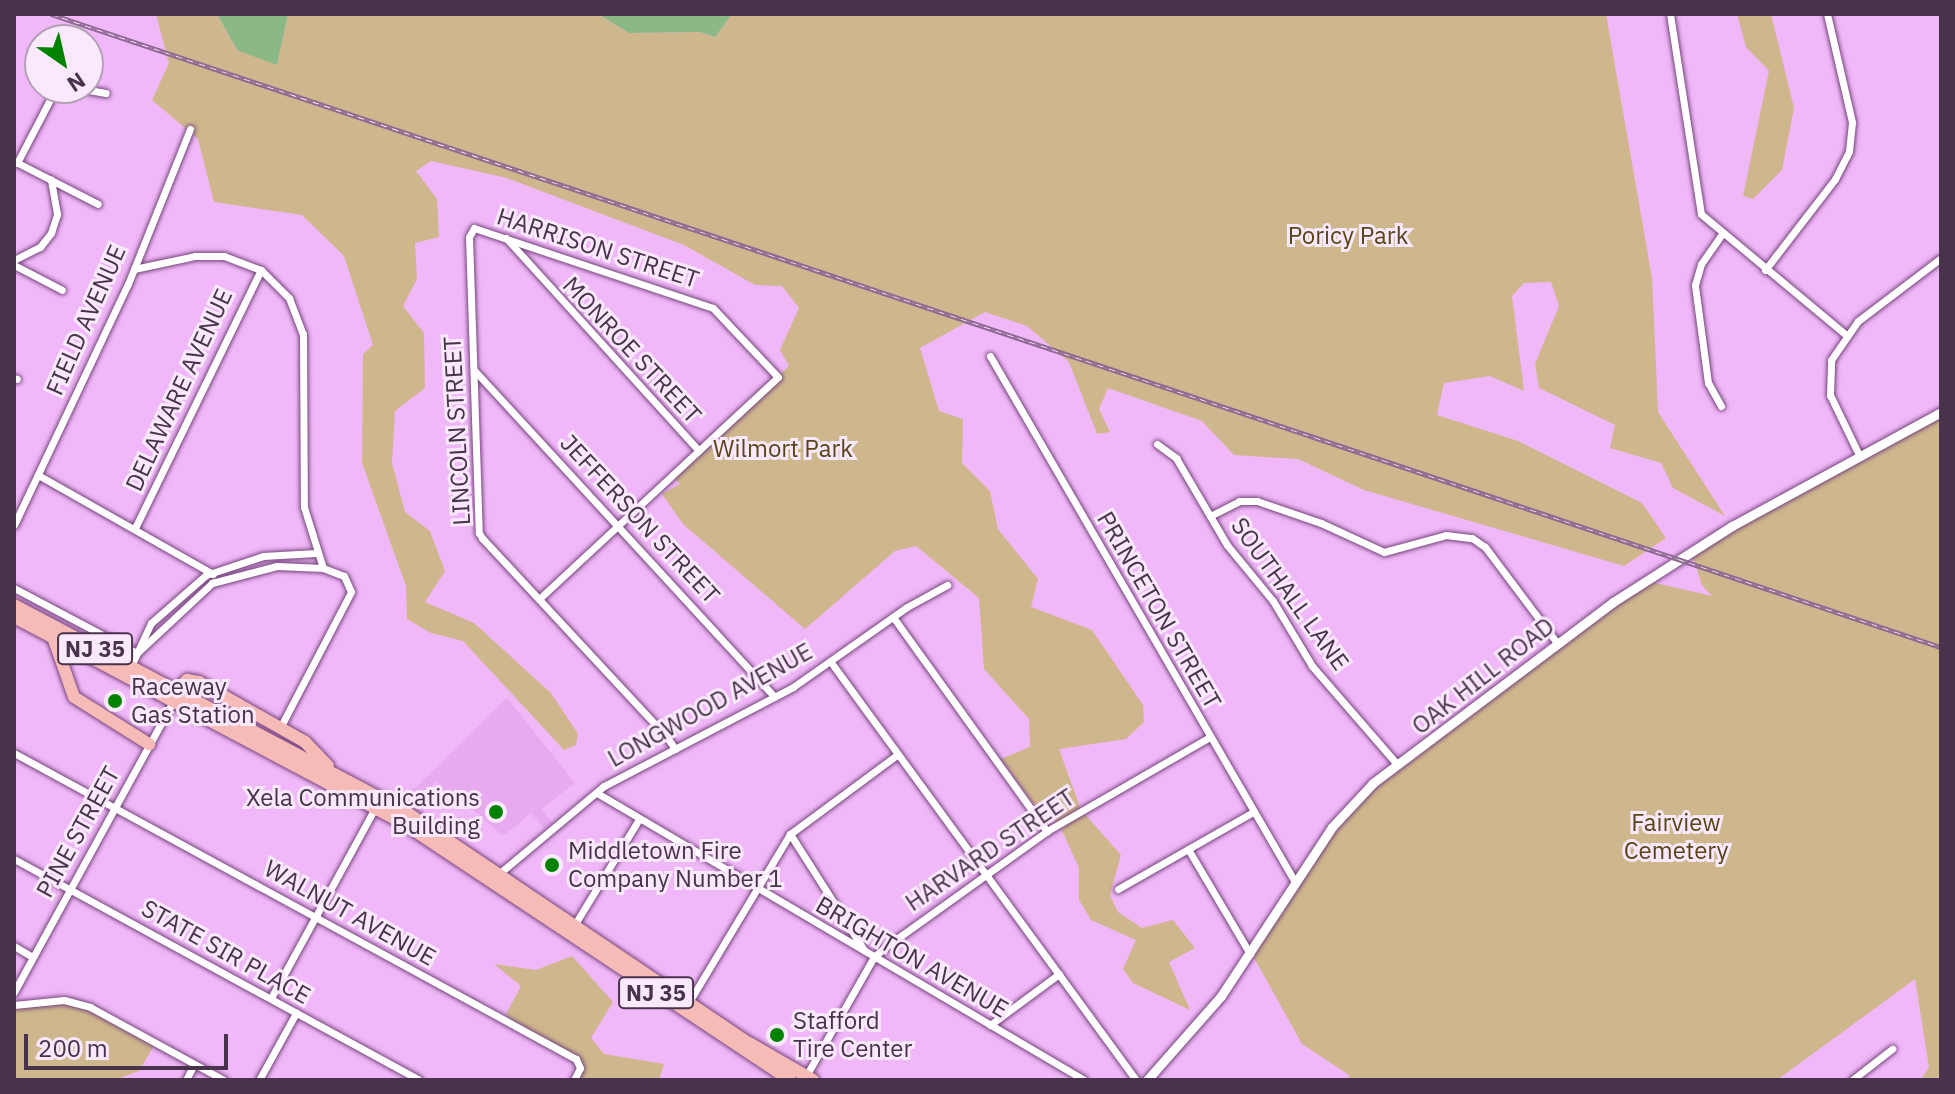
<!DOCTYPE html>
<style>
body{margin:0}
#map{position:relative;width:1955px;height:1094px;overflow:hidden;background:#f0b8f8;font-family:"IBM Plex Sans",sans-serif}
div>[style]{position:absolute}
.built>*{inset:0;background:#e7aaef}
.green>*{inset:0;background:#cfb78d}
.water>*{inset:0;background:#8ab886}
.roads{filter:drop-shadow(0 0 2px #77457e) drop-shadow(0 0 2px #77457e)}
.minor>*{height:7px;margin:-3.5px;padding:0 3.5px;transform-origin:3.5px;border-radius:3.5px;background:#fff}
.tertiary>*{height:9px;margin:-4.5px;padding:0 4.5px;transform-origin:4.5px;border-radius:4.5px;background:#fff}
.trunk>*{height:12px;margin:-6px;padding:0 6px;transform-origin:6px;border-radius:6px;background:#f6bab7}
.rail>*{height:5px;margin-top:-2.5px;transform-origin:0;background:repeating-linear-gradient(90deg,#fae9fc 0 6px,#8f6a94 0 12px);box-sizing:border-box;border-block:2px solid #8f6a94}
.dots>*{width:22px;height:22px;translate:-50% -50%;box-sizing:border-box;border:4px solid #fae9fc;border-radius:50%}
span{translate:-50% -50%;white-space:nowrap;text-align:center;line-height:1.15;-webkit-text-stroke:6px #fae9fc;paint-order:stroke}
.shield-label span{padding:2px 6px;background:#fae9fc;border:2px solid;border-radius:6px;-webkit-text-stroke-width:0}
.shield-label{font-size:22px;color:#49324c;font-weight:700}
.park-label{font-size:24px;color:#5b4415}
.street-label{font-size:24px;color:#49324c}
.poi-label{font-size:24px;color:#49324c}
.left{translate:0 -50%;text-align:left}
.right{translate:-100% -50%;text-align:right}
.frame{position:absolute;inset:0;border:16px solid #49324c;pointer-events:none}
.north{position:absolute;left:24px;top:24px;width:80px;height:80px;box-sizing:border-box;background:#fae9fc;border:2px solid #b3a0b6;border-radius:50%;rotate:146deg;font-size:22px;font-weight:700;line-height:32px;text-align:center;color:#49324c}
.north::after{content:'';display:block;margin:auto;width:28px;height:36px;background:#028300;clip-path:polygon(50% 0,100% 100%,50% 72%,0 100%)}
.scale{position:absolute;left:24px;top:1034px;width:204px;height:36px;box-sizing:border-box;border:4px solid #49324c;border-top:0;padding-left:10px;font-size:24px;line-height:28px;white-space:nowrap;color:#49324c;-webkit-text-stroke:6px #fae9fc;paint-order:stroke}
</style>
<div id="map">
<div class="built">
<div style="clip-path:polygon(507px 698px,575px 783px,542px 809px,552px 823px,544px 828px,531px 813px,503px 836px,469px 806px,443px 792px,436px 781px,423px 795px,424px 814px,415px 810px,415px 795px,401px 801px,399px 795px,417px 786px)"></div>
</div>
<div class="green">
<div style="clip-path:polygon(156px 14px,217px 14px,237px 50px,277px 64px,288px 14px,598px 14px,629px 33px,700px 32px,715px 37px,732px 14px,1606px 14px,1652px 278px,1658px 412px,1725px 516px,1673px 488px,1661px 463px,1610px 448px,1615px 425px,1539px 388px,1535px 364px,1559px 306px,1551px 282px,1524px 283px,1512px 296px,1524px 391px,1490px 376px,1444px 383px,1437px 415px,1518px 441px,1642px 503px,1666px 538px,1624px 566px,1364px 490px,1298px 459px,1234px 455px,1202px 421px,1108px 388px,1099px 409px,1110px 432px,1097px 434px,1069px 362px,1027px 326px,985px 312px,920px 348px,939px 411px,963px 419px,962px 463px,990px 491px,998px 529px,1038px 579px,1031px 607px,1092px 630px,1143px 705px,1144px 722px,1126px 739px,1059px 749px,1081px 810px,1121px 855px,1110px 895px,1118px 912px,1142px 928px,1173px 920px,1195px 948px,1169px 962px,1190px 1010px,1133px 983px,1123px 969px,1136px 940px,1091px 920px,1079px 900px,1079px 868px,1059px 824px,1033px 803px,1001px 759px,1030px 747px,1029px 719px,984px 669px,979px 598px,916px 546px,895px 551px,805px 629px,683px 524px,662px 494px,680px 484px,672px 476px,789px 366px,780px 350px,799px 308px,782px 286px,755px 285px,684px 245px,507px 178px,431px 161px,416px 171px,437px 199px,439px 237px,415px 243px,417px 279px,403px 306px,424px 333px,425px 388px,395px 411px,392px 463px,405px 512px,430px 531px,445px 571px,425px 602px,474px 623px,551px 693px,578px 734px,576px 745px,564px 750px,463px 641px,431px 633px,407px 619px,406px 586px,362px 463px,363px 354px,373px 345px,344px 256px,302px 215px,214px 202px,198px 139px,152px 100px,169px 63px)"></div>
<div style="clip-path:polygon(1737px 14px,1771px 14px,1794px 108px,1782px 170px,1753px 199px,1743px 196px,1769px 71px,1746px 47px)"></div>
<div style="clip-path:polygon(1941px 415px,1941px 1080px,1921px 1080px,1929px 1067px,1915px 979px,1777px 1080px,1348px 1080px,1349px 1075px,1302px 1044px,1251px 952px,1342px 814px,1647px 581px,1712px 596px,1702px 585px,1691px 552px)"></div>
<div style="clip-path:polygon(572px 956px,613px 1002px,591px 1038px,604px 1054px,664px 1064px,659px 1080px,575px 1080px,580px 1070px,564px 1054px,515px 1026px,506px 1014px,521px 986px,494px 964px,536px 970px)"></div>
<div style="clip-path:polygon(72px 1003px,155px 1044px,139px 1071px,115px 1080px,14px 1080px,14px 1005px)"></div>
</div>
<div class="water">
<div style="clip-path:polygon(217px 14px,288px 14px,277px 65px,237px 50px)"></div>
<div style="clip-path:polygon(598px 14px,732px 14px,715px 37px,700px 32px,629px 33px)"></div>
</div>
<div class="roads">
<div class="minor">
<div style="left:1670px;top:14px;width:202px;rotate:81.2deg"></div>
<div style="left:1701px;top:214px;width:187px;rotate:39.8deg"></div>
<div style="left:77px;top:88px;width:29px;rotate:10deg"></div>
<div style="left:14px;top:161px;width:94px;rotate:27.1deg"></div>
<div style="left:17px;top:163px;width:85px;rotate:-62.5deg"></div>
<div style="left:506px;top:238px;width:287px;rotate:47.8deg"></div>
<div style="left:14px;top:260px;width:29px;rotate:-27deg"></div>
<div style="left:40px;top:247px;width:18px;rotate:-52deg"></div>
<div style="left:51px;top:233px;width:20px;rotate:-72deg"></div>
<div style="left:57px;top:214px;width:35px;rotate:-100deg"></div>
<div style="left:14px;top:265px;width:54px;rotate:27.5deg"></div>
<div style="left:134px;top:269px;width:62px;rotate:-12deg"></div>
<div style="left:195px;top:256px;width:29px"></div>
<div style="left:224px;top:256px;width:40px;rotate:21deg"></div>
<div style="left:261px;top:270px;width:40px;rotate:45deg"></div>
<div style="left:289px;top:298px;width:39px;rotate:69deg"></div>
<div style="left:303px;top:334px;width:173px;rotate:89.7deg"></div>
<div style="left:304px;top:507px;width:64px;rotate:72.7deg"></div>
<div style="left:1765px;top:270px;width:115px;rotate:-52.4deg"></div>
<div style="left:1835px;top:179px;width:31px;rotate:-63deg"></div>
<div style="left:1849px;top:151px;width:29px;rotate:-84deg"></div>
<div style="left:1852px;top:122px;width:111px;rotate:-103deg"></div>
<div style="left:990px;top:356px;width:608px;rotate:59.89deg"></div>
<div style="left:474px;top:370px;width:444px;rotate:47.4deg"></div>
<div style="left:14px;top:378px;width:3px;rotate:18deg"></div>
<div style="left:1721px;top:406px;width:26px;rotate:-119deg"></div>
<div style="left:1708px;top:383px;width:99px;rotate:-97.6deg"></div>
<div style="left:1695px;top:285px;width:22px;rotate:-74deg"></div>
<div style="left:1701px;top:264px;width:35px;rotate:-55deg"></div>
<div style="left:1157px;top:444px;width:24px;rotate:36deg"></div>
<div style="left:1176px;top:458px;width:101px;rotate:59.6deg"></div>
<div style="left:1227px;top:545px;width:72px;rotate:50.6deg"></div>
<div style="left:1273px;top:601px;width:76px;rotate:59deg"></div>
<div style="left:1312px;top:666px;width:130px;rotate:49.1deg"></div>
<div style="left:1860px;top:457px;width:69px;rotate:-115.8deg"></div>
<div style="left:1830px;top:395px;width:35px;rotate:-88deg"></div>
<div style="left:1831px;top:360px;width:47px;rotate:-55.3deg"></div>
<div style="left:1858px;top:321px;width:104px;rotate:-37.2deg"></div>
<div style="left:38px;top:475px;width:201px;rotate:29.5deg"></div>
<div style="left:1210px;top:516px;width:33px;rotate:-27deg"></div>
<div style="left:1239px;top:501px;width:18px"></div>
<div style="left:1257px;top:501px;width:68px;rotate:19deg"></div>
<div style="left:1321px;top:523px;width:69px;rotate:24.7deg"></div>
<div style="left:1384px;top:552px;width:64px;rotate:-15.3deg"></div>
<div style="left:1446px;top:535px;width:26px;rotate:7deg"></div>
<div style="left:1472px;top:538px;width:16px;rotate:35deg"></div>
<div style="left:1485px;top:547px;width:120px;rotate:53.1deg"></div>
<div style="left:14px;top:525px;width:267px;rotate:-64.7deg"></div>
<div style="left:128px;top:284px;width:167px;rotate:-68.2deg"></div>
<div style="left:135px;top:528px;width:287px;rotate:-64deg"></div>
<div style="left:14px;top:588px;width:139px;rotate:27.9deg"></div>
<div style="left:539px;top:599px;width:326px;rotate:-42.9deg"></div>
<div style="left:778px;top:377px;width:95px;rotate:-133.3deg"></div>
<div style="left:713px;top:308px;width:252px;rotate:-161.5deg"></div>
<div style="left:474px;top:228px;width:10px;rotate:119deg"></div>
<div style="left:469px;top:237px;width:296px;rotate:88.1deg"></div>
<div style="left:479px;top:533px;width:6px;rotate:59deg"></div>
<div style="left:482px;top:538px;width:270px;rotate:47.1deg"></div>
<div style="left:666px;top:736px;width:16px;rotate:55deg"></div>
<div style="left:893px;top:617px;width:264px;rotate:54.3deg"></div>
<div style="left:137px;top:653px;width:103px;rotate:-43deg"></div>
<div style="left:212px;top:583px;width:67px;rotate:-14.7deg"></div>
<div style="left:277px;top:566px;width:46px;rotate:2.5deg"></div>
<div style="left:323px;top:568px;width:22px;rotate:21deg"></div>
<div style="left:344px;top:576px;width:17px;rotate:66deg"></div>
<div style="left:351px;top:592px;width:153px;rotate:117.6deg"></div>
<div style="left:830px;top:661px;width:519px;rotate:53.86deg"></div>
<div style="left:131px;top:666px;width:47px;rotate:-65.1deg"></div>
<div style="left:151px;top:623px;width:73px;rotate:-41.1deg"></div>
<div style="left:206px;top:575px;width:60px;rotate:-18.4deg"></div>
<div style="left:263px;top:556px;width:53px;rotate:-3.2deg"></div>
<div style="left:14px;top:753px;width:640px;rotate:28.57deg"></div>
<div style="left:576px;top:1059px;width:10px;rotate:66deg"></div>
<div style="left:580px;top:1068px;width:13px;rotate:117deg"></div>
<div style="left:597px;top:793px;width:565px;rotate:30.51deg"></div>
<div style="left:790px;top:834px;width:138px;rotate:57.5deg"></div>
<div style="left:1188px;top:849px;width:122px;rotate:59.4deg"></div>
<div style="left:14px;top:859px;width:461px;rotate:28.6deg"></div>
<div style="left:501px;top:872px;width:134px;rotate:-39.9deg"></div>
<div style="left:604px;top:786px;width:213px;rotate:-27.6deg"></div>
<div style="left:793px;top:687px;width:139px;rotate:-35.1deg"></div>
<div style="left:907px;top:607px;width:46px;rotate:-28.8deg"></div>
<div style="left:1118px;top:889px;width:155px;rotate:-29.7deg"></div>
<div style="left:575px;top:924px;width:123px;rotate:-58.6deg"></div>
<div style="left:14px;top:946px;width:21px;rotate:31deg"></div>
<div style="left:14px;top:992px;width:332px;rotate:-61.3deg"></div>
<div style="left:271px;top:998px;width:217px;rotate:-61.3deg"></div>
<div style="left:689px;top:1002px;width:196px;rotate:-59deg"></div>
<div style="left:790px;top:834px;width:134px;rotate:-36.5deg"></div>
<div style="left:14px;top:1005px;width:50px;rotate:-5.7deg"></div>
<div style="left:64px;top:1000px;width:27px;rotate:15deg"></div>
<div style="left:90px;top:1007px;width:153px;rotate:28.6deg"></div>
<div style="left:990px;top:1025px;width:86px;rotate:-36.5deg"></div>
<div style="left:806px;top:1076px;width:137px;rotate:-60.3deg"></div>
<div style="left:874px;top:957px;width:18px;rotate:-41deg"></div>
<div style="left:888px;top:945px;width:196px;rotate:-35.6deg"></div>
<div style="left:1047px;top:831px;width:188px;rotate:-30deg"></div>
<div style="left:186px;top:1080px;width:18px;rotate:-63deg"></div>
<div style="left:259px;top:1080px;width:77px;rotate:-61.1deg"></div>
<div style="left:1852px;top:1080px;width:51px;rotate:-37.8deg"></div>
</div>
<div class="tertiary">
<div style="left:1147px;top:1080px;width:112px;rotate:-48.6deg"></div>
<div style="left:1221px;top:996px;width:202px;rotate:-56.7deg"></div>
<div style="left:1332px;top:827px;width:60px;rotate:-47deg"></div>
<div style="left:1373px;top:783px;width:301px;rotate:-37deg"></div>
<div style="left:1613px;top:602px;width:141px;rotate:-32.6deg"></div>
<div style="left:1732px;top:526px;width:238px;rotate:-28.6deg"></div>
</div>
<div class="trunk">
<div style="left:14px;top:605px;width:440px;rotate:27.8deg"></div>
<div style="left:403px;top:810px;width:417px;rotate:34deg"></div>
<div style="left:749px;top:1043px;width:74px;rotate:30deg"></div>
<div style="left:14px;top:617px;width:440px;rotate:27.9deg"></div>
<div style="left:403px;top:823px;width:465px;rotate:33.6deg"></div>
<div style="left:54px;top:640px;width:60px;rotate:70.7deg"></div>
<div style="left:74px;top:697px;width:89px;rotate:32.1deg"></div>
<div style="left:176px;top:691px;width:16px;rotate:-45deg"></div>
<div style="left:187px;top:680px;width:12px;rotate:9deg"></div>
<div style="left:199px;top:682px;width:122px;rotate:29.5deg"></div>
<div style="left:305px;top:742px;width:33px;rotate:46deg"></div>
</div>
</div>
<div class="rail">
<div style="left:51px;top:14px;width:1993px;rotate:18.52deg"></div>
</div>
<div class="dots">
<div style="left:115px;top:701px;background:#028300"></div>
<div style="left:496px;top:812px;background:#028300"></div>
<div style="left:552px;top:865px;background:#028300"></div>
<div style="left:777px;top:1035px;background:#028300"></div>
</div>
<div class="shield-label">
<span style="left:95px;top:649px">NJ 35</span>
<span style="left:656px;top:993px">NJ 35</span>
</div>
<div class="park-label">
<span style="left:1348px;top:236px">Poricy Park</span>
<span style="left:783px;top:449px">Wilmort Park</span>
<span style="left:1676px;top:837px">Fairview<br>Cemetery</span>
</div>
<div class="street-label">
<span style="left:598px;top:248px;rotate:18deg">HARRISON STREET</span>
<span style="left:86px;top:320px;rotate:-66deg">FIELD AVENUE</span>
<span style="left:632px;top:350px;rotate:47deg">MONROE STREET</span>
<span style="left:179px;top:390px;rotate:-65deg">DELAWARE AVENUE</span>
<span style="left:457px;top:431px;rotate:-93deg">LINCOLN STREET</span>
<span style="left:640px;top:519px;rotate:47deg">JEFFERSON STREET</span>
<span style="left:1290px;top:594px;rotate:54deg">SOUTHALL LANE</span>
<span style="left:1159px;top:610px;rotate:60deg">PRINCETON STREET</span>
<span style="left:1483px;top:676px;rotate:-38deg">OAK HILL ROAD</span>
<span style="left:710px;top:705px;rotate:-29deg">LONGWOOD AVENUE</span>
<span style="left:78px;top:832px;rotate:-61deg">PINE STREET</span>
<span style="left:990px;top:850px;rotate:-34deg">HARVARD STREET</span>
<span style="left:350px;top:913px;rotate:29deg">WALNUT AVENUE</span>
<span style="left:226px;top:952px;rotate:29deg">STATE SIR PLACE</span>
<span style="left:912px;top:957px;rotate:30deg">BRIGHTON AVENUE</span>
</div>
<div class="poi-label">
<span class="left" style="left:131px;top:701px">Raceway<br>Gas Station</span>
<span class="right" style="left:480px;top:812px">Xela Communications<br>Building</span>
<span class="left" style="left:568px;top:865px">Middletown Fire<br>Company Number 1</span>
<span class="left" style="left:793px;top:1035px">Stafford<br>Tire Center</span>
</div>
<div class="frame"></div>
<div class="north">N</div>
<div class="scale">200 m</div>
</div>
